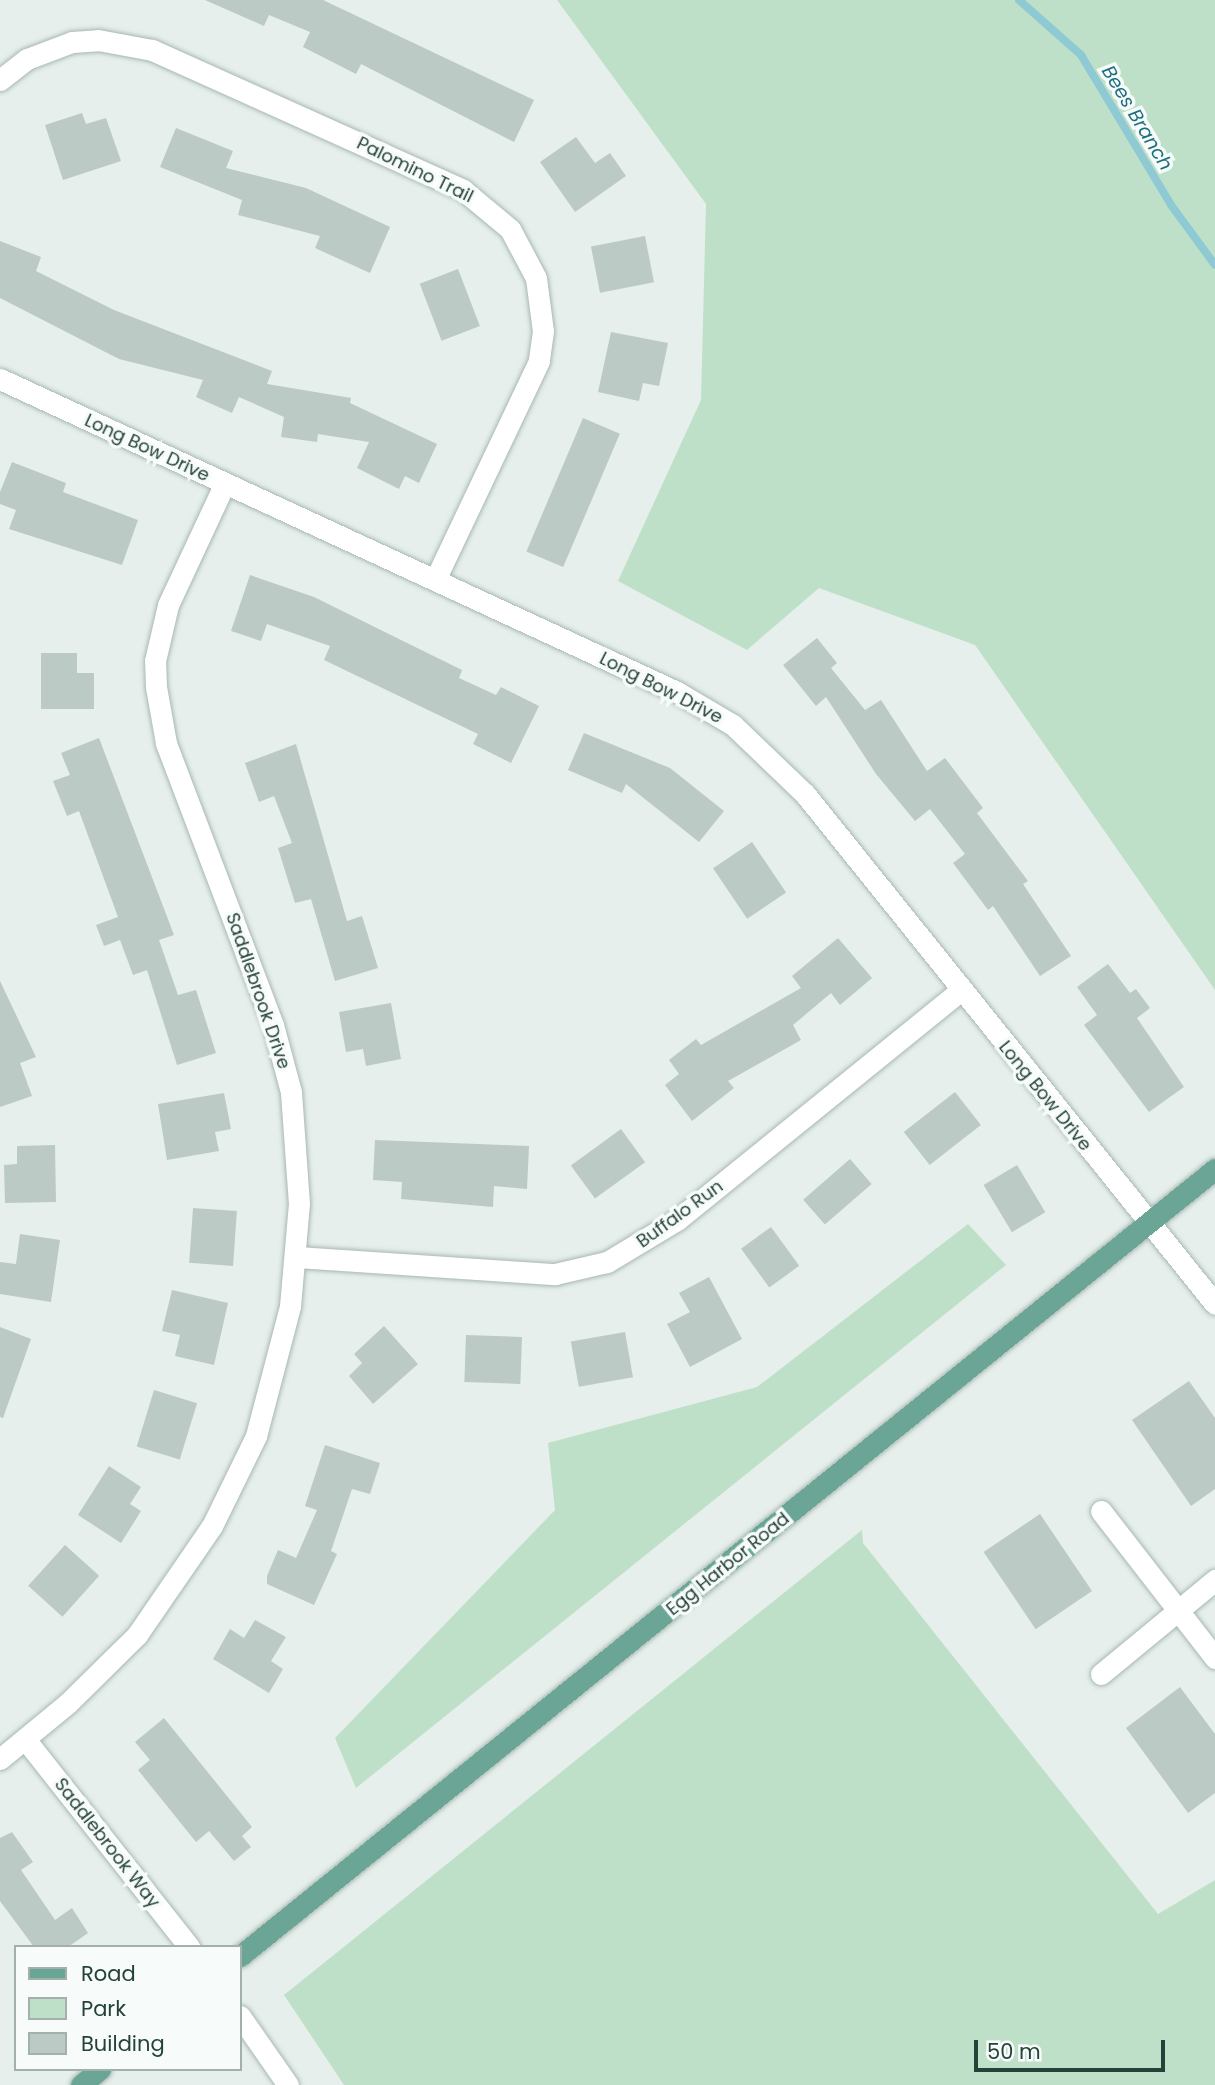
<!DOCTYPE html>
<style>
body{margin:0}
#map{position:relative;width:1215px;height:2085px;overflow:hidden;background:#e6efeb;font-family:Poppins,sans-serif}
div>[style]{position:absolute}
.green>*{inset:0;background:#bfe0c8}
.stream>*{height:8px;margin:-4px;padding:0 4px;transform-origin:4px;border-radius:4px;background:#8ec9d4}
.building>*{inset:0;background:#bbcac4;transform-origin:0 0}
.roads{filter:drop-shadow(0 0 2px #a8b8b2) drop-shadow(0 0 2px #a8b8b2)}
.minor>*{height:21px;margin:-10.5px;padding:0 10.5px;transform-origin:10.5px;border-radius:10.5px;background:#fff}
.major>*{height:21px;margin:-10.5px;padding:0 10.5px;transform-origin:10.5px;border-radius:10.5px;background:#6aa596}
span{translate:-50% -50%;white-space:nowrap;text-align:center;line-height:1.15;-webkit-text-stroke:7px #f7fbf9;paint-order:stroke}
.street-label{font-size:18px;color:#24423a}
.water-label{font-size:19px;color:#1c6f80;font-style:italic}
.legend{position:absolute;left:14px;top:1945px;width:228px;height:126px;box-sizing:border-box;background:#f7fbf9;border:2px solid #a3b1ad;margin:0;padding:9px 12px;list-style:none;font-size:21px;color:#24423a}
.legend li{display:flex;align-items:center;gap:14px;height:35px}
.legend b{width:35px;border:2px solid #a3b1ad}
.scale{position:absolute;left:974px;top:2040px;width:191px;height:32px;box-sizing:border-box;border:4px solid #24423a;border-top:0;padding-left:9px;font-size:21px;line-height:24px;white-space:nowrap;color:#24423a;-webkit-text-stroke:5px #f7fbf9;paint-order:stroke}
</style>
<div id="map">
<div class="green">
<div style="clip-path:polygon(557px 0,1215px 0,1215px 990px,975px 645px,819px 588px,747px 650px,618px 581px,701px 400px,706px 204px)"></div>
<div style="clip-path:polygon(968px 1224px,1006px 1265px,356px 1788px,335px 1738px,555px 1510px,548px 1443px,757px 1387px)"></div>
<div style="clip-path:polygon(862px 1530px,863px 1543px,1158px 1914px,1215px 1880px,1215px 2085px,344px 2085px,284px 1995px)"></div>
</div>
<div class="stream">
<div style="left:1019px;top:0;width:83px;rotate:41.6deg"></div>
<div style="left:1081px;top:55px;width:175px;rotate:59deg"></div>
<div style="left:1171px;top:205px;width:74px;rotate:53.7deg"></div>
</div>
<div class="building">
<div style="clip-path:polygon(205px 0,323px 0,534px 100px,514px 142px,361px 64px,356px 74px,303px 47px,310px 32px,269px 15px,264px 26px)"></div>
<div style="clip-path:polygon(82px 113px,86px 124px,106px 118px,121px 161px,63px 180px,45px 125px)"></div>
<div style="clip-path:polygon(176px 128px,233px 151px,226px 168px,306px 188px,390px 227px,370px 273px,315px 248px,320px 236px,238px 215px,242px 200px,160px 167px)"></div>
<div style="clip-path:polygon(576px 137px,595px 163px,610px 153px,626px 176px,575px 212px,540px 162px)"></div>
<div style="left:645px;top:236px;width:47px;height:55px;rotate:79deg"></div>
<div style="clip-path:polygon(0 241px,41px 257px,36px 271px,114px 310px,272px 371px,267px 384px,351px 398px,350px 403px,437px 444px,419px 483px,405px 476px,399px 489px,357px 468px,369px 442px,318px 434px,317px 442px,281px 437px,284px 417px,239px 397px,232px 413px,196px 397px,203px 380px,119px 359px,0 298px)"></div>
<div style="left:458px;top:269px;width:61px;height:41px;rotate:69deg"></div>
<div style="clip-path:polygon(611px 332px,668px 343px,659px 386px,643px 383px,639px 401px,598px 392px)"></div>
<div style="left:583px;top:418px;width:40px;height:145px;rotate:23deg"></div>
<div style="clip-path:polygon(12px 462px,66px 483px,63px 492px,138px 520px,122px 565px,9px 529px,16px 510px,0 504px,0 492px)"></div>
<div style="clip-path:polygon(250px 575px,314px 597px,397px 638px,462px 670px,459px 678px,496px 695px,501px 687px,539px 706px,511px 763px,473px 744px,478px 734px,324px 660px,330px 646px,267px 624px,261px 641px,231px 631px)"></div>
<div style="clip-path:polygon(817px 638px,837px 663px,831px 668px,865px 710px,881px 700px,927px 771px,945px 758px,983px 808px,977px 813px,1028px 881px,1023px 884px,1071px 956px,1040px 976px,993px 906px,988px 910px,953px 863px,965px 854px,930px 809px,915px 821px,876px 774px,826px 697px,816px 706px,783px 665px)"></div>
<div style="clip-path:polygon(41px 653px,77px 653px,77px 673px,94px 673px,94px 709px,41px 709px)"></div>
<div style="clip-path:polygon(584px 733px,670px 768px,724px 811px,699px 842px,626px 784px,622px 793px,568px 770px)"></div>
<div style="clip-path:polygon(99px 738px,174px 935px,159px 940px,178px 995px,196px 990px,216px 1053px,177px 1065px,147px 970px,133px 975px,120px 940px,104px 946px,96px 925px,118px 917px,79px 811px,67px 816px,53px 781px,70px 775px,61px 753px)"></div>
<div style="clip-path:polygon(296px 744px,347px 921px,362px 916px,378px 968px,335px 981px,311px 899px,295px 903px,278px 848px,292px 843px,274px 796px,259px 802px,245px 763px)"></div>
<div style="left:752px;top:842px;width:61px;height:47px;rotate:56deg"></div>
<div style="clip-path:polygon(838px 938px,872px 978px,840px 1005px,831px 993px,793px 1025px,801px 1040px,728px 1081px,734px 1088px,692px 1121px,665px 1085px,679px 1074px,669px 1060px,696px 1039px,701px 1045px,801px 988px,792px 976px)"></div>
<div style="clip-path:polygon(1108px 964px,1130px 993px,1136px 989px,1150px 1008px,1137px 1018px,1184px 1087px,1149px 1112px,1084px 1025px,1097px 1015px,1077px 987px)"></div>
<div style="clip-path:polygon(0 981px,36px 1057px,20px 1063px,32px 1096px,0 1107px)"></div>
<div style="clip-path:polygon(391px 1003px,401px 1059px,366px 1066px,363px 1049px,346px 1052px,339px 1012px)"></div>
<div style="left:955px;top:1092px;width:42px;height:65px;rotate:52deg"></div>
<div style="clip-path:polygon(224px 1093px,231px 1129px,215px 1132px,219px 1151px,167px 1160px,158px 1104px)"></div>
<div style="left:621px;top:1129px;width:41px;height:62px;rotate:54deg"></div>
<div style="clip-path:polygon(375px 1140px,529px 1146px,527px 1189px,494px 1186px,493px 1207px,401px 1199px,402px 1182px,373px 1180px)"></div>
<div style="clip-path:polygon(55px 1145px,56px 1202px,5px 1203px,4px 1165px,17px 1164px,17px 1146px)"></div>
<div style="left:850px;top:1159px;width:33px;height:62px;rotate:49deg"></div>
<div style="left:1017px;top:1165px;width:55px;height:39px;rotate:59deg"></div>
<div style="left:193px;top:1208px;width:44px;height:55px;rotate:4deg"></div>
<div style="left:771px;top:1227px;width:48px;height:37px;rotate:54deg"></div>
<div style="clip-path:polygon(20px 1234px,60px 1240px,51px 1302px,0 1294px,0 1262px,16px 1264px)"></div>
<div style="clip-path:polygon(709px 1277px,742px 1339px,690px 1367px,667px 1324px,690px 1312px,679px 1293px)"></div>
<div style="clip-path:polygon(172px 1290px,228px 1303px,214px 1365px,175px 1356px,180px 1335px,162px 1331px)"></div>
<div style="clip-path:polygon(384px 1326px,418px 1364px,373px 1404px,349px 1376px,362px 1363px,354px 1354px)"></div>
<div style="clip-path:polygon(0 1327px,31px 1339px,3px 1418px,0 1417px)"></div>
<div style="left:625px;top:1332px;width:46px;height:55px;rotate:80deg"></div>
<div style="left:466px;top:1335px;width:56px;height:47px;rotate:2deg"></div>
<div style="clip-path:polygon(1189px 1381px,1215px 1418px,1215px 1489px,1191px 1506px,1132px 1420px)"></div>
<div style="left:154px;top:1390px;width:45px;height:59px;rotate:17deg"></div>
<div style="clip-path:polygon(325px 1445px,380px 1463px,370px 1494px,352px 1489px,331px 1551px,337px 1554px,314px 1605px,267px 1584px,267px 1576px,278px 1550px,296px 1558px,317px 1510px,305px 1506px)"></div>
<div style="clip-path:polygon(109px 1466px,141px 1487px,130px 1504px,141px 1511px,121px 1543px,78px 1515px)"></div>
<div style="left:1040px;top:1514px;width:93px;height:68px;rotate:56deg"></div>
<div style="left:65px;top:1545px;width:46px;height:55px;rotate:42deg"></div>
<div style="clip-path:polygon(255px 1620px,286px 1637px,271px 1661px,283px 1669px,269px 1693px,213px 1659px,230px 1629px,244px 1638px)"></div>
<div style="clip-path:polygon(1180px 1687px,1215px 1734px,1215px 1793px,1188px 1813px,1126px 1728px)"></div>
<div style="clip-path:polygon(164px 1718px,252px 1827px,242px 1836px,251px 1847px,234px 1861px,209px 1831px,196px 1842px,138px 1770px,150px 1760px,135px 1742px)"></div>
<div style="clip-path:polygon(12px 1832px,33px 1862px,21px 1870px,55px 1920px,72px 1908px,88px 1933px,68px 1947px,34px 1947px,0 1901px,0 1838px)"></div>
</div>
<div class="roads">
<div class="minor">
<div style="left:0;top:80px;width:34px;rotate:-38deg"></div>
<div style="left:27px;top:59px;width:48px;rotate:-20.7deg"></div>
<div style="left:72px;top:42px;width:26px;rotate:-4deg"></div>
<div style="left:98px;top:40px;width:55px;rotate:10.5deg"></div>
<div style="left:152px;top:50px;width:341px;rotate:24.2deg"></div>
<div style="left:463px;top:190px;width:61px;rotate:39.7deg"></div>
<div style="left:510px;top:229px;width:55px;rotate:62deg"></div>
<div style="left:536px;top:278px;width:53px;rotate:82.5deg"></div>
<div style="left:543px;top:331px;width:30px;rotate:98deg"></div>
<div style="left:539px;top:361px;width:242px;rotate:115.4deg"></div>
<div style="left:0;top:379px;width:746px;rotate:24.81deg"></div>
<div style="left:677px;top:692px;width:65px;rotate:30.5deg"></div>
<div style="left:733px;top:725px;width:100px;rotate:43.8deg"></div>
<div style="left:805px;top:794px;width:654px;rotate:51.2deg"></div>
<div style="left:297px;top:1257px;width:259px;rotate:3.8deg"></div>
<div style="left:555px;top:1274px;width:53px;rotate:-13deg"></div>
<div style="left:607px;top:1262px;width:82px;rotate:-31deg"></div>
<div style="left:677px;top:1220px;width:364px;rotate:-39deg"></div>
<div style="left:1101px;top:1511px;width:186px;rotate:52.2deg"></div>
<div style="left:1101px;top:1674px;width:148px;rotate:-39.5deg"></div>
<div style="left:25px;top:1739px;width:265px;rotate:51.7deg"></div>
<div style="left:0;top:1759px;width:88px;rotate:-39.5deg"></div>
<div style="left:68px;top:1703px;width:97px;rotate:-44.6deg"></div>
<div style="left:137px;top:1635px;width:132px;rotate:-55.5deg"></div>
<div style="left:212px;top:1526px;width:100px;rotate:-63.9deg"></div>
<div style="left:256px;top:1436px;width:134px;rotate:-75.3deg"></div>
<div style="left:290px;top:1306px;width:102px;rotate:-85deg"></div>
<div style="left:299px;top:1204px;width:112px;rotate:-94.1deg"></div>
<div style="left:291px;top:1092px;width:69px;rotate:-105deg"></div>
<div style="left:273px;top:1025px;width:302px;rotate:-110.8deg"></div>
<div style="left:166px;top:743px;width:57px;rotate:-100.1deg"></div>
<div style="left:156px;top:687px;width:26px;rotate:-92deg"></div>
<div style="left:155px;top:661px;width:57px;rotate:-76.9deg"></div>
<div style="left:168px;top:605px;width:132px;rotate:-65deg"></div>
<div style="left:240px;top:2016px;width:84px;rotate:55.2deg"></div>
</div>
<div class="major">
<div style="left:240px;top:1956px;width:1253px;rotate:-38.91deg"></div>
<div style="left:81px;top:2085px;width:25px;rotate:-40deg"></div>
</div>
</div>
<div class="street-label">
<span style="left:415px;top:170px;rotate:26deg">Palomino Trail</span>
<span style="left:147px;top:448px;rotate:25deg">Long Bow Drive</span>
<span style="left:661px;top:688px;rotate:27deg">Long Bow Drive</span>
<span style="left:258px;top:991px;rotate:71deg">Saddlebrook Drive</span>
<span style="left:1045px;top:1096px;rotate:51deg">Long Bow Drive</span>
<span style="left:680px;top:1214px;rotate:-36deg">Buffalo Run</span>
<span style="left:728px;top:1564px;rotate:-39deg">Egg Harbor Road</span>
<span style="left:107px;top:1843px;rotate:52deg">Saddlebrook Way</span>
</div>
<div class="water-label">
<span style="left:1137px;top:118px;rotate:59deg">Bees Branch</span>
</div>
<ul class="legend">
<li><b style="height:9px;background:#6aa596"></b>Road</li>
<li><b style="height:19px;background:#bfe0c8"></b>Park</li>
<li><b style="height:19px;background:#bbcac4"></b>Building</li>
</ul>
<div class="scale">50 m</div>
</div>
